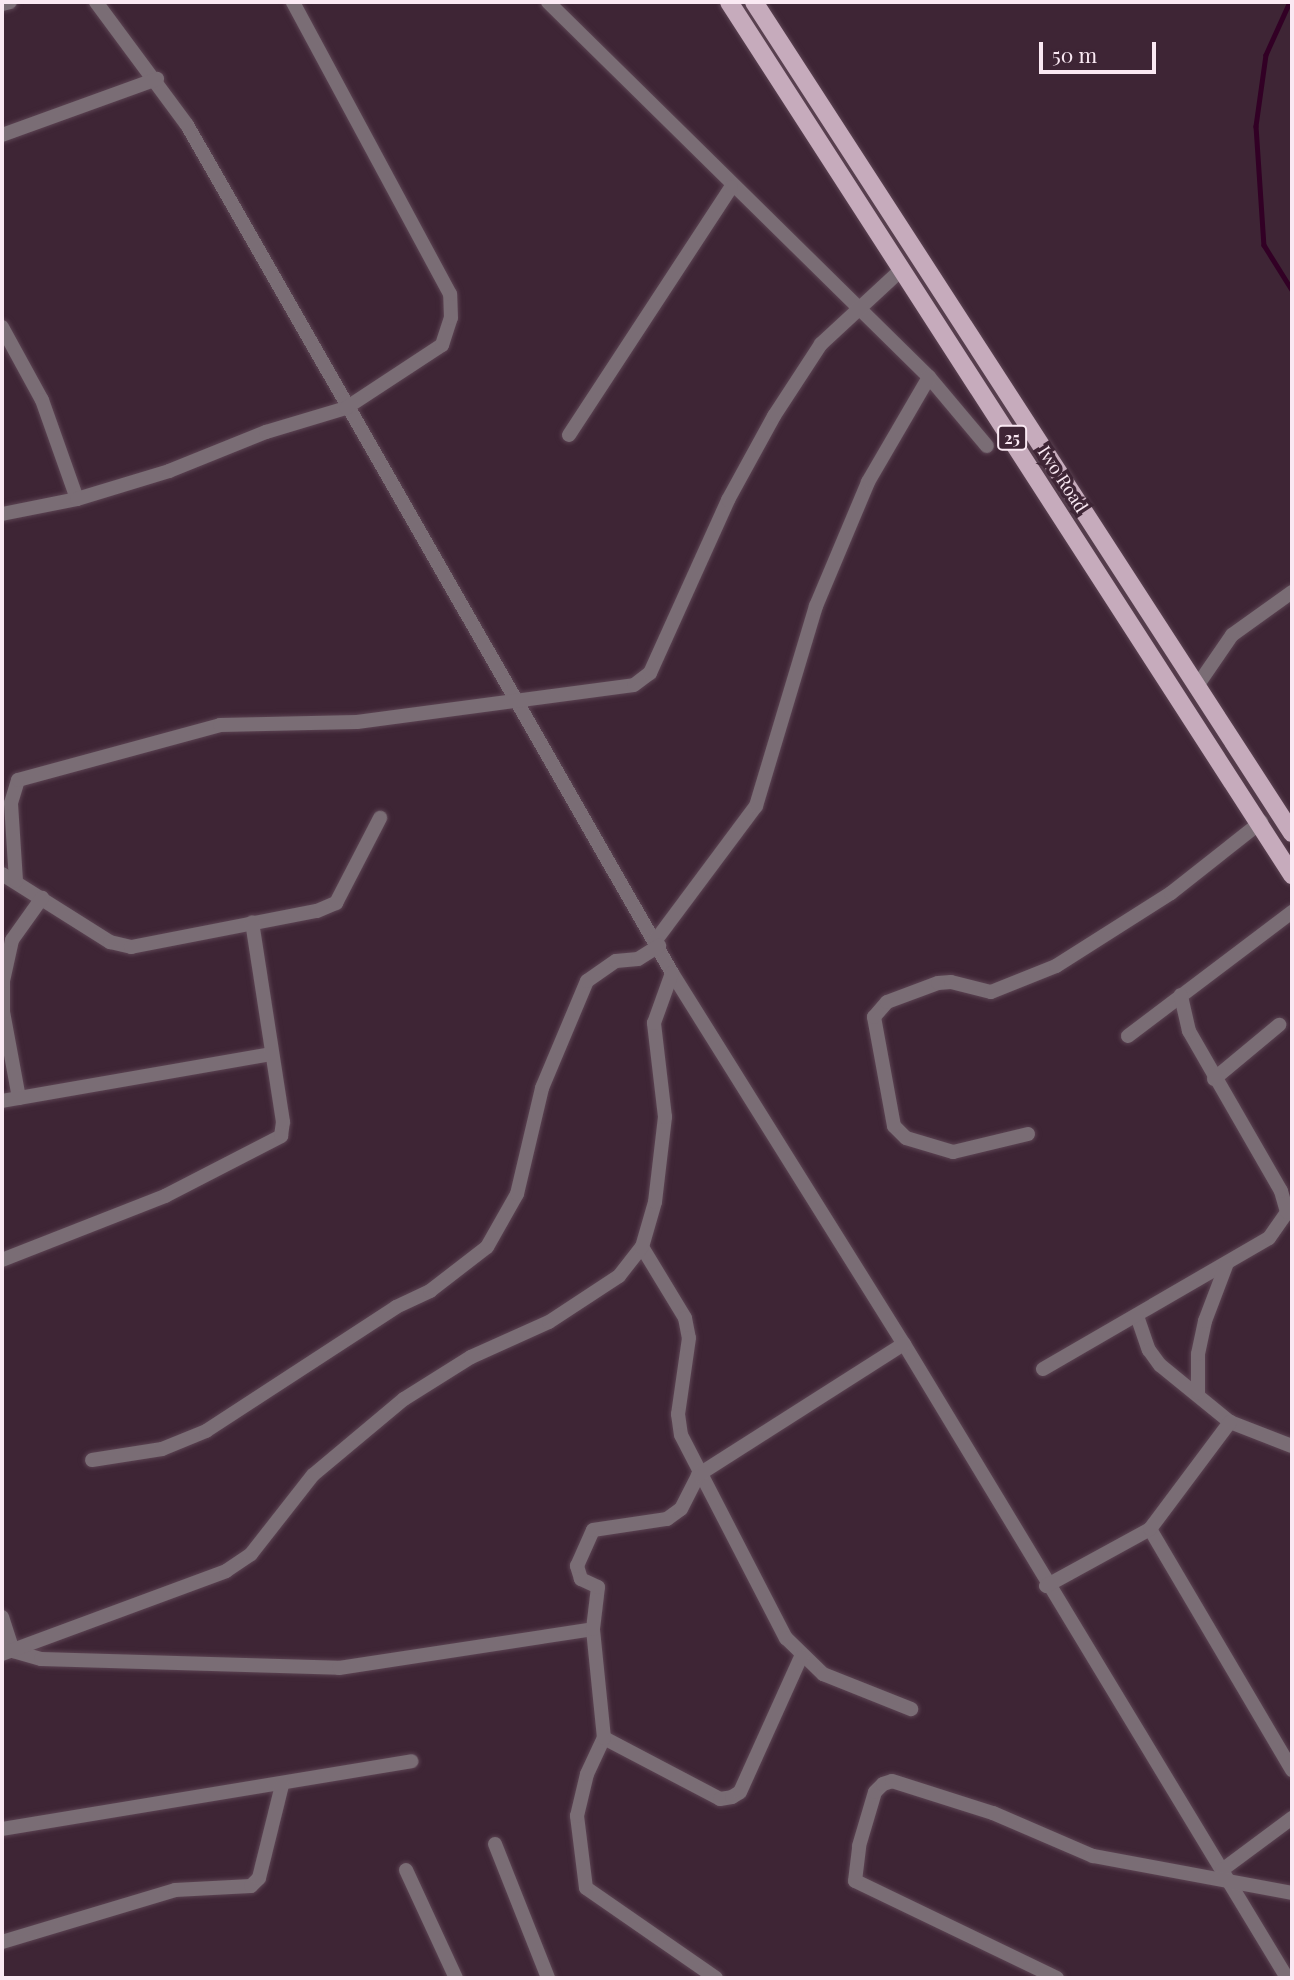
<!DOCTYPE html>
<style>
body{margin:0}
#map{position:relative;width:1294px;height:1980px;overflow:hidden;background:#3e2535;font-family:"Playfair Display",serif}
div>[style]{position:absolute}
.stream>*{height:4.5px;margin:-2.25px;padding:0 2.25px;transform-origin:2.25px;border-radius:2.25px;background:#320025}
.roads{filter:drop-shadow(0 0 2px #5c4453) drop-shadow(0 0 2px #5c4453)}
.street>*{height:14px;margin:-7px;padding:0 7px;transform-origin:7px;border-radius:7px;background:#7a6d75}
.primary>*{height:18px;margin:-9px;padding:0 9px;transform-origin:9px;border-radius:9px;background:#c6abbc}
span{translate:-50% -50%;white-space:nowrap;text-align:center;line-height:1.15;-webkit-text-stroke:7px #3e2535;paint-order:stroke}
.shield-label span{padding:2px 5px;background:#3e2535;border:2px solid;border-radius:5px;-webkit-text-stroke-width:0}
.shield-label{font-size:16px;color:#fae9f3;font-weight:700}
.street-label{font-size:18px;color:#fae9f3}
.frame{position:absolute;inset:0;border:4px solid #fae9f3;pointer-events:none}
.scale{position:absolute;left:1039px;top:42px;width:117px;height:32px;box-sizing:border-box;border:4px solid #fae9f3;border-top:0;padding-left:9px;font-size:21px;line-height:24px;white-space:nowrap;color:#fae9f3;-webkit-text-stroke:5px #3e2535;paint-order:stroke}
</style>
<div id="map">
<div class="stream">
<div style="left:1290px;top:2px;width:58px;rotate:114.4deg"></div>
<div style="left:1266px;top:55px;width:72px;rotate:98deg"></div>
<div style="left:1256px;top:126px;width:119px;rotate:86.2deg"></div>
<div style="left:1264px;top:245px;width:53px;rotate:58.1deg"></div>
</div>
<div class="roads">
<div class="street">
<div style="left:96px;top:2px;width:153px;rotate:53.5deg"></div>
<div style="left:187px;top:125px;width:977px;rotate:60.23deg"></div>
<div style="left:672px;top:973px;width:438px;rotate:58deg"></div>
<div style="left:904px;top:1344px;width:741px;rotate:58.86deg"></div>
<div style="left:548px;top:2px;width:535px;rotate:44.55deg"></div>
<div style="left:929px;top:377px;width:90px;rotate:50deg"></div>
<div style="left:2px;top:4px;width:8px;rotate:-14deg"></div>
<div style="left:2px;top:135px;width:165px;rotate:-19.9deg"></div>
<div style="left:2px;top:327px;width:83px;rotate:61.3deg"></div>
<div style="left:42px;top:400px;width:105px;rotate:70.5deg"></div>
<div style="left:569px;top:435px;width:296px;rotate:-56.8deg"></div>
<div style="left:2px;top:514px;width:76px;rotate:-11.3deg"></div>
<div style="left:77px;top:499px;width:96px;rotate:-16.9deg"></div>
<div style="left:169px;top:471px;width:105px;rotate:-21.9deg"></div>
<div style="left:266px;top:432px;width:84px;rotate:-16.7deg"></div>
<div style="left:346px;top:408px;width:115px;rotate:-33.3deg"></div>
<div style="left:442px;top:345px;width:28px;rotate:-72deg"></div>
<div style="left:451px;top:318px;width:24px;rotate:-92deg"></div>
<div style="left:450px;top:294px;width:332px;rotate:-118.3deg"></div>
<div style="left:1197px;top:686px;width:62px;rotate:-55.5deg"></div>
<div style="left:1232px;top:635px;width:74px;rotate:-35.6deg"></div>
<div style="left:2px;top:874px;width:128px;rotate:32.2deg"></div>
<div style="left:110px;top:942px;width:22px;rotate:13deg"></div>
<div style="left:131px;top:947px;width:189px;rotate:-11deg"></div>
<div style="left:317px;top:911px;width:21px;rotate:-23deg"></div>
<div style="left:336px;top:903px;width:96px;rotate:-62.6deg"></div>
<div style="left:16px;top:881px;width:78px;rotate:-93.7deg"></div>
<div style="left:11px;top:803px;width:24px;rotate:-73deg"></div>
<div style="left:18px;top:780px;width:209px;rotate:-15.2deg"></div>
<div style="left:220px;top:725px;width:137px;rotate:-1.3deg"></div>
<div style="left:357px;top:722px;width:279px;rotate:-7.6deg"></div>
<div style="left:634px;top:685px;width:20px;rotate:-37deg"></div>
<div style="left:650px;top:673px;width:190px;rotate:-65.7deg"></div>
<div style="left:728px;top:500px;width:96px;rotate:-61.3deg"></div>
<div style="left:774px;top:416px;width:86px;rotate:-56.9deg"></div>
<div style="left:821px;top:344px;width:110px;rotate:-42.8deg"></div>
<div style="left:656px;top:940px;width:167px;rotate:-53.3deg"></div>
<div style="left:756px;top:806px;width:209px;rotate:-73.3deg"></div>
<div style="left:816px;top:606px;width:134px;rotate:-67.2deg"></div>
<div style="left:868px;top:482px;width:121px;rotate:-59.8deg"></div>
<div style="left:1128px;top:1036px;width:206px;rotate:-37.1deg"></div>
<div style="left:1214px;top:1079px;width:85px;rotate:-39.7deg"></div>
<div style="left:19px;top:1098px;width:87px;rotate:-100.5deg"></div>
<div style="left:3px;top:1012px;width:31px;rotate:-90deg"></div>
<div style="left:3px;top:981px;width:42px;rotate:-77.6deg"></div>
<div style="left:12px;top:940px;width:52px;rotate:-54.5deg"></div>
<div style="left:2px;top:1101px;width:273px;rotate:-9.9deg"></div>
<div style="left:1028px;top:1134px;width:77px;rotate:166.5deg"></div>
<div style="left:953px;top:1152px;width:49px;rotate:-163.4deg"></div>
<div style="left:906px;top:1138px;width:17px;rotate:-135deg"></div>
<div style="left:894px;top:1126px;width:111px;rotate:-100.4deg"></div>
<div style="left:874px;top:1017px;width:20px;rotate:-49deg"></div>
<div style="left:887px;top:1002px;width:54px;rotate:-20.4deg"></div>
<div style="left:938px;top:983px;width:13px;rotate:-4deg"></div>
<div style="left:951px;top:982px;width:41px;rotate:14deg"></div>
<div style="left:991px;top:992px;width:70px;rotate:-21.8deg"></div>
<div style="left:1056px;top:966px;width:136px;rotate:-32.4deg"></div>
<div style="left:1171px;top:893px;width:115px;rotate:-38.3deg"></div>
<div style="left:642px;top:1247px;width:83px;rotate:58.8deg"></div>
<div style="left:685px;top:1318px;width:20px;rotate:79deg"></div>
<div style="left:689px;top:1338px;width:77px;rotate:98.2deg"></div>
<div style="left:678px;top:1414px;width:21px;rotate:82deg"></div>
<div style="left:681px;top:1435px;width:229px;rotate:62.7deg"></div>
<div style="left:786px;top:1638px;width:52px;rotate:44.2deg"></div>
<div style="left:823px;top:1674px;width:95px;rotate:21.7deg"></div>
<div style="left:2px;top:1260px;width:175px;rotate:-21.4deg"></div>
<div style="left:165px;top:1196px;width:131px;rotate:-27.3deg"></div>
<div style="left:281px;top:1136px;width:14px;rotate:-82deg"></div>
<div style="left:283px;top:1122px;width:202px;rotate:-98.8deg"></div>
<div style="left:1137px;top:1316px;width:36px;rotate:71deg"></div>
<div style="left:1149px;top:1350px;width:19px;rotate:54deg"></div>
<div style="left:1160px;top:1365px;width:90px;rotate:39.2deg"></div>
<div style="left:1230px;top:1422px;width:66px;rotate:21.2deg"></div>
<div style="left:1043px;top:1369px;width:261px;rotate:-30.1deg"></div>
<div style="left:1269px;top:1238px;width:32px;rotate:-55deg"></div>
<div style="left:1287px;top:1212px;width:22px;rotate:-106deg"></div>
<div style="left:1281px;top:1191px;width:185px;rotate:-119.9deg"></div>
<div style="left:1189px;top:1031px;width:37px;rotate:-103deg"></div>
<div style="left:1198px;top:1393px;width:39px;rotate:-90deg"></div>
<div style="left:1198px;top:1354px;width:34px;rotate:-78deg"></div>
<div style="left:1205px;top:1321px;width:62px;rotate:-69.2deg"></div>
<div style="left:92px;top:1460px;width:71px;rotate:-8.9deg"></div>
<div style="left:162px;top:1449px;width:48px;rotate:-22.2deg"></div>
<div style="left:206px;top:1431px;width:227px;rotate:-33.1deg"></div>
<div style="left:396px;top:1307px;width:38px;rotate:-25deg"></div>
<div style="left:430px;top:1291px;width:72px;rotate:-37.7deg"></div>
<div style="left:487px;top:1247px;width:61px;rotate:-60.5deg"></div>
<div style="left:517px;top:1194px;width:109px;rotate:-76.7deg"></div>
<div style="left:542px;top:1088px;width:116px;rotate:-67.2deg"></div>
<div style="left:587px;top:981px;width:35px;rotate:-35deg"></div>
<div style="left:616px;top:961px;width:22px;rotate:-5deg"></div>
<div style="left:638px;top:959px;width:25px;rotate:-32deg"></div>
<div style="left:1150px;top:1529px;width:280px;rotate:59.5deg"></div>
<div style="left:1046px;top:1586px;width:119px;rotate:-28.7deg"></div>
<div style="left:1150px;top:1529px;width:134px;rotate:-53.2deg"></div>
<div style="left:2px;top:1617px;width:36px;rotate:72deg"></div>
<div style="left:13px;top:1651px;width:29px;rotate:16deg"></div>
<div style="left:41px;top:1659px;width:298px;rotate:1.7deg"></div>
<div style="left:339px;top:1668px;width:257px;rotate:-8.7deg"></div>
<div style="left:2px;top:1654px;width:239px;rotate:-20.3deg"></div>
<div style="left:226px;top:1571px;width:30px;rotate:-34deg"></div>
<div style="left:251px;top:1554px;width:100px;rotate:-51.9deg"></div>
<div style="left:313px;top:1475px;width:119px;rotate:-39.9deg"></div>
<div style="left:404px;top:1399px;width:79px;rotate:-32.1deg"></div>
<div style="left:471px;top:1357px;width:85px;rotate:-24.2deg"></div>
<div style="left:549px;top:1322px;width:84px;rotate:-33.3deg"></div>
<div style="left:619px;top:1276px;width:37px;rotate:-52deg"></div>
<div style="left:642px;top:1247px;width:47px;rotate:-73.9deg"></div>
<div style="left:655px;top:1202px;width:86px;rotate:-83.3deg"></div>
<div style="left:665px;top:1117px;width:95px;rotate:-96.7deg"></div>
<div style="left:654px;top:1023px;width:53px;rotate:-70.2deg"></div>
<div style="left:604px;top:1738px;width:131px;rotate:27.7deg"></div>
<div style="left:720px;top:1799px;width:12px;rotate:-9deg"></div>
<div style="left:732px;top:1797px;width:9px;rotate:-32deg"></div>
<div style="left:740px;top:1792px;width:148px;rotate:-65.7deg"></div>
<div style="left:2px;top:1829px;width:415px;rotate:-9.4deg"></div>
<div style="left:495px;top:1844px;width:144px;rotate:68.4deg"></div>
<div style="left:406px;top:1870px;width:119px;rotate:65.2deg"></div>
<div style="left:1222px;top:1870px;width:87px;rotate:-36.6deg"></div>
<div style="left:2px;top:1942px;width:181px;rotate:-16.7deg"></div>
<div style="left:175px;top:1890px;width:76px;rotate:-3deg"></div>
<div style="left:251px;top:1886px;width:11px;rotate:-45deg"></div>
<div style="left:259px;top:1878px;width:96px;rotate:-76.1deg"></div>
<div style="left:716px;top:1978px;width:158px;rotate:-145.3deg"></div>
<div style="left:586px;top:1888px;width:73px;rotate:-97.1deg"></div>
<div style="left:577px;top:1816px;width:43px;rotate:-76.6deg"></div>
<div style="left:587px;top:1774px;width:40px;rotate:-65deg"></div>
<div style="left:604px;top:1738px;width:110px;rotate:-95.8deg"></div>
<div style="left:593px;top:1629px;width:42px;rotate:-83.2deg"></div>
<div style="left:598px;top:1587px;width:19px;rotate:-155deg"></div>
<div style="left:581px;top:1579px;width:14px;rotate:-107deg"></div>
<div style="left:577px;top:1566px;width:39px;rotate:-66deg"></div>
<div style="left:593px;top:1530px;width:75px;rotate:-8.5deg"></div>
<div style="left:667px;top:1519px;width:17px;rotate:-36deg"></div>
<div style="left:681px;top:1509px;width:38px;rotate:-63deg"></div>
<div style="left:698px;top:1475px;width:244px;rotate:-32.5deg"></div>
<div style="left:1057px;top:1978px;width:224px;rotate:-154.3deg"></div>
<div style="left:855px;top:1881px;width:35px;rotate:-83deg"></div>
<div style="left:859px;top:1846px;width:56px;rotate:-73.5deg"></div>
<div style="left:875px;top:1792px;width:11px;rotate:-45deg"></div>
<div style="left:883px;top:1784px;width:9px;rotate:-18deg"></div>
<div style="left:892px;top:1781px;width:106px;rotate:17.6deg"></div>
<div style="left:993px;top:1813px;width:109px;rotate:23.3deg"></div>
<div style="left:1093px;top:1856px;width:202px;rotate:10.5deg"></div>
</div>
<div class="primary">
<div style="left:729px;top:2px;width:1039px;rotate:57.18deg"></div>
<div style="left:754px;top:2px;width:990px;rotate:57.08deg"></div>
</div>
</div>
<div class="shield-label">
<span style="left:1012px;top:438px">25</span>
</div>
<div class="street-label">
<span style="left:1063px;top:479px;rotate:57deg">Iwo Road</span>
</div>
<div class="frame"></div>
<div class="scale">50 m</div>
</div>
